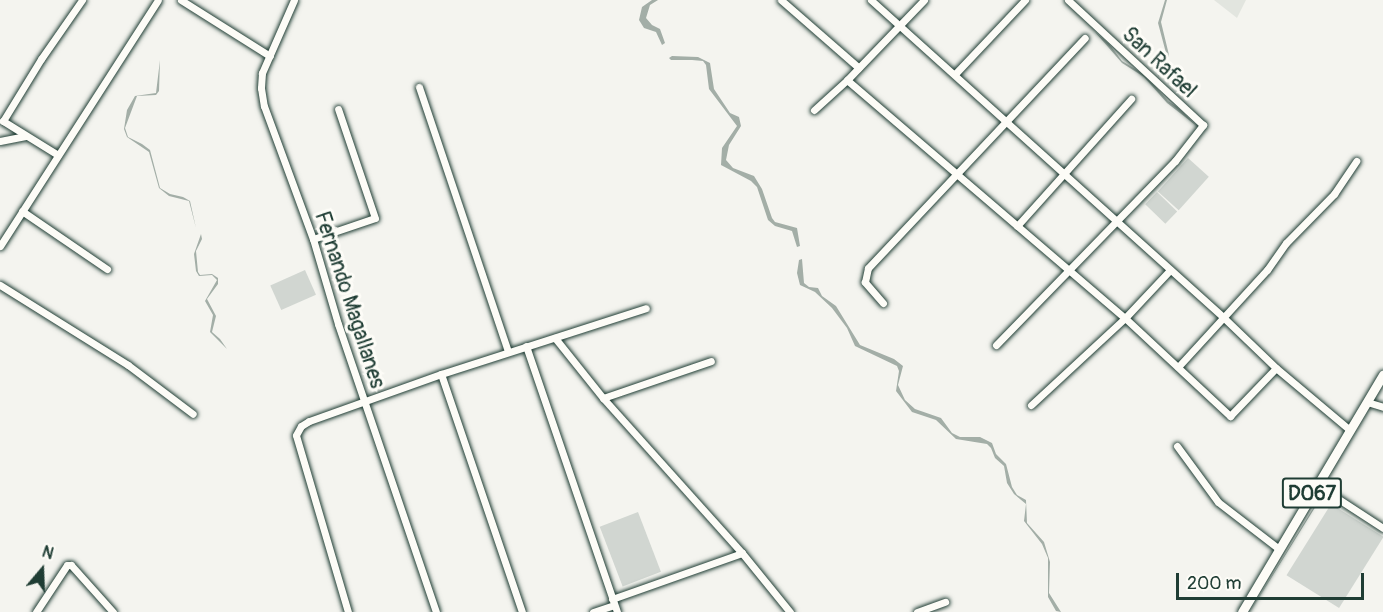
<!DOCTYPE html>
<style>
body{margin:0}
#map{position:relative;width:1383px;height:612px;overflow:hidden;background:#f4f4ef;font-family:Pangolin,sans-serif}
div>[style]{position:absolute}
.built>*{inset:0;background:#e2e5df}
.green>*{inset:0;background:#d1d6d1;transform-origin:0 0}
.water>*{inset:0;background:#a3aea7}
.roads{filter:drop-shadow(0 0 2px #1f3d34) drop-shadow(0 0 2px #1f3d34)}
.minor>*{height:7px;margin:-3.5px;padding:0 3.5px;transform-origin:3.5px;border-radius:3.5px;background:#fdfcf7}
.major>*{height:9px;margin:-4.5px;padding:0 4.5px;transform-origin:4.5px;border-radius:4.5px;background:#fdfcf7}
span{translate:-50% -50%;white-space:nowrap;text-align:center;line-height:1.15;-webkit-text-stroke:6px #fdfcf7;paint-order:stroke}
.shield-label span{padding:2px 4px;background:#fdfcf7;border:2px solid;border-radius:4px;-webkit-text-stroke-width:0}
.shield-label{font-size:20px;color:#1f3d34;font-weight:700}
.street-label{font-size:21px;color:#1f3d34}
.north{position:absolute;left:12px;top:540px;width:60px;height:60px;-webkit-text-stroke:4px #fdfcf7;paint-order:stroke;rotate:19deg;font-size:16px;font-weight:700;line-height:24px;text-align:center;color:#1f3d34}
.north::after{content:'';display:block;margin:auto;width:21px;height:27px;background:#1f3d34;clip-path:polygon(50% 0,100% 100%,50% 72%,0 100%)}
.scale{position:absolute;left:1176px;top:573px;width:188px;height:27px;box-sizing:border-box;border:3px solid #1f3d34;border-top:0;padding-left:8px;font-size:18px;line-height:21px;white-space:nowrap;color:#1f3d34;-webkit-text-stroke:4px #fdfcf7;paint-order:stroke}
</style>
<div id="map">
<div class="built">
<div style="clip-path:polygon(1214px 0,1246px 0,1237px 18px)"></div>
</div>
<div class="green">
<div style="left:1188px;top:158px;width:28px;height:45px;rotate:42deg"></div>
<div style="left:1157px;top:192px;width:28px;height:17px;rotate:44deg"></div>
<div style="left:305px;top:270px;width:27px;height:38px;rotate:66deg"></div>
<div style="left:1331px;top:504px;width:62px;height:84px;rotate:32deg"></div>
<div style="left:638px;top:512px;width:64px;height:41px;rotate:69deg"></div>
</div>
<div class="water">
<div style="clip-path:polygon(652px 0,658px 0,650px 5px,646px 18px,652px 25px,660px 29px,665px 43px,662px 45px,656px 32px,644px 28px,639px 20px,642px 7px)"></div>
<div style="clip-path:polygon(1165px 0,1167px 0,1161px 22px,1169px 55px,1165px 69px,1158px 77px,1166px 53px,1158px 23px)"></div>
<div style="clip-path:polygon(1095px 32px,1109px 44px,1122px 61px,1145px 75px,1168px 101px,1177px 107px,1198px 127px,1167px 103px,1144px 77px,1122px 63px)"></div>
<div style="clip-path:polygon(672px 56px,698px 57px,710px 63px,714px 89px,730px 113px,739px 117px,741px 126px,729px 145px,726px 160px,733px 168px,754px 176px,762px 189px,772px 218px,775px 222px,797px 228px,800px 246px,797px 247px,792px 231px,775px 226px,768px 220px,757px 187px,751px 181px,721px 165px,722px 148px,737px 126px,709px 89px,706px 65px,703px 61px,692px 60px,671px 60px,669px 58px)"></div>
<div style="clip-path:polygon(160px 60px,159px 91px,156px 95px,137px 96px,125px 128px,128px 137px,142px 144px,150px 150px,160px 188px,170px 194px,183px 197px,190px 201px,196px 228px,189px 201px,169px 196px,159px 188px,149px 152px,127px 137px,124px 129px,127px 110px,135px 96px,156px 93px)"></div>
<div style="clip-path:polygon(201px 234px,202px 239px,196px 251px,198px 272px,200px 275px,212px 274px,218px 278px,218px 284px,207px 299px,216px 316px,212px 332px,220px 339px,227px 349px,210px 332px,213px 315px,205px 301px,217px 280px,212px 275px,199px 276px,196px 271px,194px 254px)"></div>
<div style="clip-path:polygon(802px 259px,804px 283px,809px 287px,818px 288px,822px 296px,836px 306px,860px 345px,894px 359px,903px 366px,898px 385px,905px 400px,915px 409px,941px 418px,952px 433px,960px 437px,980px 437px,992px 443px,996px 454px,1006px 464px,1012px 487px,1017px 495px,1026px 500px,1027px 523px,1044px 542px,1050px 562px,1049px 593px,1061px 612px,1056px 611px,1048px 597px,1048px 558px,1042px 544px,1024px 521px,1026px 504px,1014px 494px,1007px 483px,1004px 466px,995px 458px,991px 448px,987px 444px,956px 439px,936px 420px,912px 412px,896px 391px,899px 371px,897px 366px,855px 346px,847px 328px,832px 308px,815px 292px,800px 285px,797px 273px,799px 260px)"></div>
<div style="clip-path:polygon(1323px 492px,1383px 532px,1324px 493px,1250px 612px)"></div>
</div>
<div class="roads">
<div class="minor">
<div style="left:181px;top:0;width:105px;rotate:32.2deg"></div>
<div style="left:294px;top:0;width:80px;rotate:113.7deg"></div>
<div style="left:262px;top:73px;width:15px;rotate:94deg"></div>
<div style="left:261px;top:88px;width:18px;rotate:81deg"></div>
<div style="left:264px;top:106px;width:142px;rotate:69.8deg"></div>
<div style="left:313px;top:239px;width:89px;rotate:73.6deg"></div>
<div style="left:338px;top:324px;width:304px;rotate:71.2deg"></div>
<div style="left:781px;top:0;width:103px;rotate:41.1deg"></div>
<div style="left:871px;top:0;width:474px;rotate:42deg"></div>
<div style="left:1223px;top:317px;width:74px;rotate:43.9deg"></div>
<div style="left:1276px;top:368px;width:97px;rotate:40deg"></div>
<div style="left:955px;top:74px;width:102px;rotate:-46.6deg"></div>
<div style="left:847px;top:80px;width:366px;rotate:40.6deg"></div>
<div style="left:1125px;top:318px;width:144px;rotate:43deg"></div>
<div style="left:1230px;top:416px;width:66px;rotate:-46.2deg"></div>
<div style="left:419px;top:87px;width:279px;rotate:71.4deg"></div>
<div style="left:814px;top:110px;width:45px;rotate:-42.3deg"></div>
<div style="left:847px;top:80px;width:111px;rotate:-46.1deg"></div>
<div style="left:0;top:141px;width:26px;rotate:-11deg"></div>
<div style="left:58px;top:155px;width:65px;rotate:-148.3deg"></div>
<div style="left:3px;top:121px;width:73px;rotate:-58.5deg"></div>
<div style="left:41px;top:59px;width:72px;rotate:-55.2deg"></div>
<div style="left:22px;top:211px;width:103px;rotate:34.3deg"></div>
<div style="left:1017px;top:226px;width:171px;rotate:-48.1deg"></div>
<div style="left:313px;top:239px;width:65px;rotate:-18.7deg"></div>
<div style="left:375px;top:218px;width:115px;rotate:-108.7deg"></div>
<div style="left:0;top:246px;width:292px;rotate:-57.3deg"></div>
<div style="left:0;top:285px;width:151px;rotate:32deg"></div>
<div style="left:128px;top:365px;width:81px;rotate:37deg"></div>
<div style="left:883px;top:303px;width:28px;rotate:-131deg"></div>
<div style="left:865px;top:282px;width:14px;rotate:-78deg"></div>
<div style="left:868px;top:268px;width:316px;rotate:-46.7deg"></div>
<div style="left:555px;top:338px;width:77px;rotate:51.3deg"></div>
<div style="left:603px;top:398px;width:208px;rotate:48.1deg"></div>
<div style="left:742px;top:553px;width:76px;rotate:50.9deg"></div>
<div style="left:996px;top:345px;width:257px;rotate:-45.8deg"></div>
<div style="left:1175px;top:161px;width:46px;rotate:-52.1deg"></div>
<div style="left:1203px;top:125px;width:184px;rotate:-137.2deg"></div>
<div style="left:526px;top:346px;width:281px;rotate:71.1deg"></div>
<div style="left:1178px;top:367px;width:132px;rotate:-47.5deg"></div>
<div style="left:1267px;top:270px;width:33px;rotate:-55deg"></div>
<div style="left:1286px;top:243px;width:69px;rotate:-45.6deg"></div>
<div style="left:1334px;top:194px;width:40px;rotate:-56deg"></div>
<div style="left:441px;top:374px;width:251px;rotate:71.2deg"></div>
<div style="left:603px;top:398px;width:114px;rotate:-18.9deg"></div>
<div style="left:1367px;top:402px;width:17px;rotate:17deg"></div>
<div style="left:1031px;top:405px;width:128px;rotate:-42.8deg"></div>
<div style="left:1125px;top:318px;width:66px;rotate:-46.8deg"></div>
<div style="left:1177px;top:446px;width:69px;rotate:53.8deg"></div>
<div style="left:1218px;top:502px;width:77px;rotate:37.6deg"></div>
<div style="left:1317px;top:485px;width:79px;rotate:33.1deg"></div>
<div style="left:612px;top:599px;width:138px;rotate:-19.5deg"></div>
<div style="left:36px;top:612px;width:56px;rotate:-56.6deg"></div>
<div style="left:67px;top:565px;width:4px"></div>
<div style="left:71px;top:565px;width:63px;rotate:48.2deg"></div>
<div style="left:348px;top:612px;width:184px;rotate:-106.4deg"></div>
<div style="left:296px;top:435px;width:10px;rotate:-61deg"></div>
<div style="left:301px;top:426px;width:9px;rotate:-32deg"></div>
<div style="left:309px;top:421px;width:140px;rotate:-19.6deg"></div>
<div style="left:441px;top:374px;width:215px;rotate:-17.8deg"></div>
<div style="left:593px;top:612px;width:22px;rotate:-18deg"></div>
<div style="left:917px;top:612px;width:30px;rotate:-20deg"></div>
</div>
<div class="major">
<div style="left:1242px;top:612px;width:276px;rotate:-59.3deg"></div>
</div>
</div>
<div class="shield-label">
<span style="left:1312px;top:493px">D067</span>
</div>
<div class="street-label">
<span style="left:1159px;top:63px;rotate:43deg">San Rafael</span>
<span style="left:349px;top:300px;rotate:72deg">Fernando Magallanes</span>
</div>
<div class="north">N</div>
<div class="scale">200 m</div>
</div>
